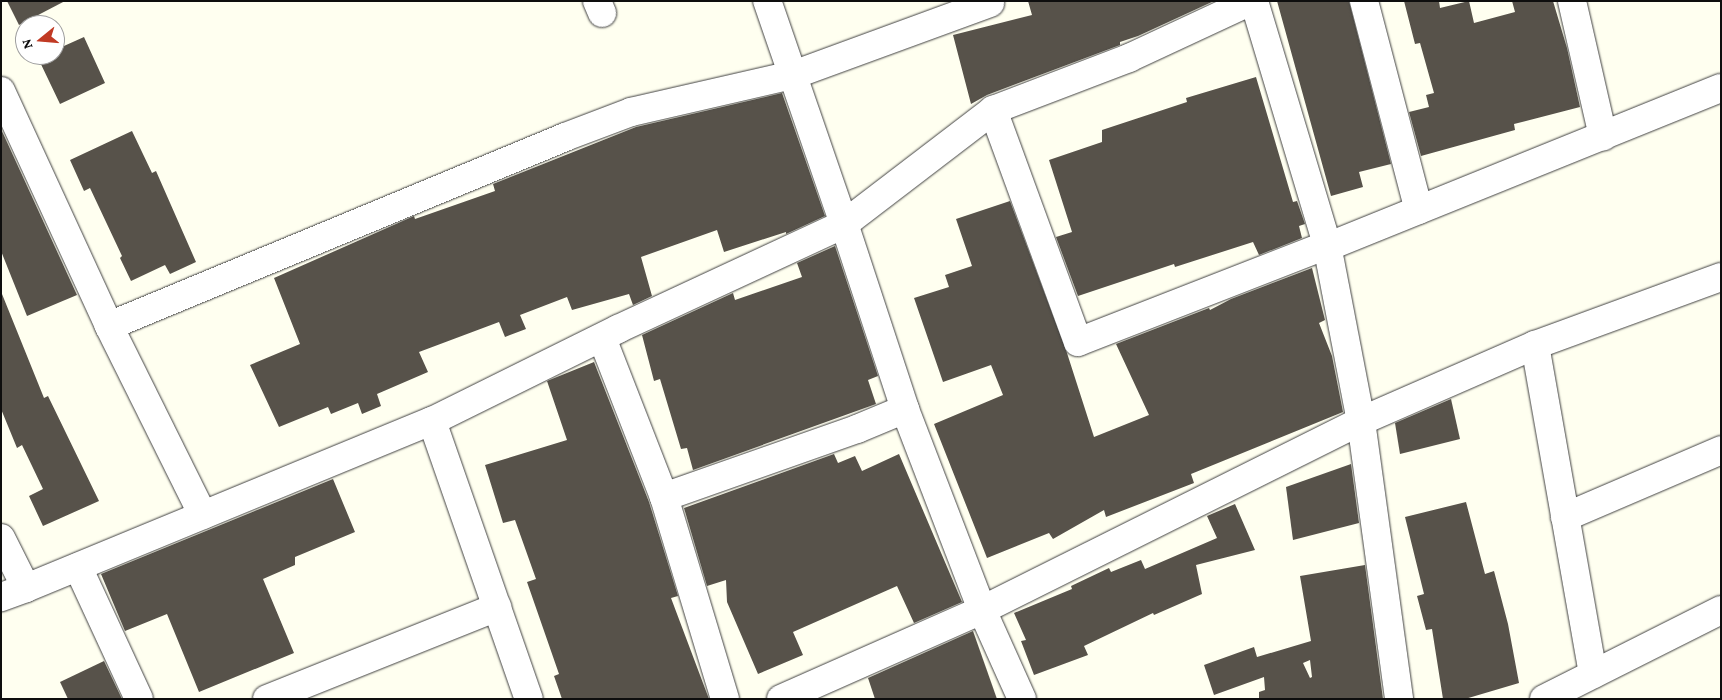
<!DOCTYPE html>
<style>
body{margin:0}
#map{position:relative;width:1722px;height:700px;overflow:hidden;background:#fffff0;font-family:"Crimson Pro",serif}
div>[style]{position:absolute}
.building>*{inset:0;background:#57524a}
.roads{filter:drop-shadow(0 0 1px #414141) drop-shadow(0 0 1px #414141)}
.minor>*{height:28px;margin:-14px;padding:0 14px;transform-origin:14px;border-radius:14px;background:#fff}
span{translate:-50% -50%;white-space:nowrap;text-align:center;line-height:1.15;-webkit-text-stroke:5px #fff;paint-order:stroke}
.frame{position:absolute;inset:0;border:2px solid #0e0e0e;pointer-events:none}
.north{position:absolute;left:15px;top:15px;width:50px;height:50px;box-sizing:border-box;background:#fff;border:1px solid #9f9f9f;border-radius:50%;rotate:253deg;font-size:14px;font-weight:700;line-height:20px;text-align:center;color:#0e0e0e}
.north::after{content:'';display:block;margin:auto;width:18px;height:22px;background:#c13a24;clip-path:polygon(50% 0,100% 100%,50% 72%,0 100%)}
</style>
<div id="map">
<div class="building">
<div style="clip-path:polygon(7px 1px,65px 1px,19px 25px)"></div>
<div style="clip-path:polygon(1028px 1px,1214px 1px,1138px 36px,1120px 42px,1120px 45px,987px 95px,971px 104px,953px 35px,1032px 15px)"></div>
<div style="clip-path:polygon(1277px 1px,1349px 1px,1391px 164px,1359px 172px,1363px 187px,1331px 196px)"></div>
<div style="clip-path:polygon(1404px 1px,1439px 1px,1440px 8px,1469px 1px,1474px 23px,1515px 12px,1512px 1px,1553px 1px,1567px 48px,1580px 107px,1514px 124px,1515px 130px,1421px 156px,1409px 112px,1429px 107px,1426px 95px,1434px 93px,1420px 43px,1415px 44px)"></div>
<div style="clip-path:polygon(84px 37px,105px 83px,60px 104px,38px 58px,45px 55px,55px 55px,55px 50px)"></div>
<div style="clip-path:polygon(1256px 77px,1293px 202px,1297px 201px,1305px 224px,1299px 226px,1302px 238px,1259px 255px,1253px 242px,1175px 267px,1174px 264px,1078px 296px,1056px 237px,1072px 232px,1049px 160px,1102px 142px,1102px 130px,1187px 102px,1186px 98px)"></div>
<div style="clip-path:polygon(782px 93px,825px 216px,786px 234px,786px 232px,724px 252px,717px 230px,641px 257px,652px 296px,633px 305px,629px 294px,572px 310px,567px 297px,520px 315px,526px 329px,505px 337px,499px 322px,419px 352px,428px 372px,377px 394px,381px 406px,362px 414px,358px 403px,331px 414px,328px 407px,279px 427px,250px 365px,300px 344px,274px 278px,414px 216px,415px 219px,495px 191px,493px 184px,636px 127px)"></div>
<div style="clip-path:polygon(1px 129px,77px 295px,27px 316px,1px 251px)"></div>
<div style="clip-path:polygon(132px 131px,152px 173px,156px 171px,196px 262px,170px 274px,165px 265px,131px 281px,120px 258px,122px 256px,90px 188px,84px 191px,70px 160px)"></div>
<div style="clip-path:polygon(1010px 201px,1067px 353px,1094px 437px,1149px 415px,1116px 344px,1209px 308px,1210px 310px,1231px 299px,1312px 268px,1325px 320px,1319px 323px,1332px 356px,1343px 412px,1191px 474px,1194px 483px,1106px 517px,1104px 510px,1053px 539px,1049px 533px,987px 558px,934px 424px,1003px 395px,991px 365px,943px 382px,914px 298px,949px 287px,945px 275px,972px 266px,956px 219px)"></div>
<div style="clip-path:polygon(835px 246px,878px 376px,868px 380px,876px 404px,693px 470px,687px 448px,681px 449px,660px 379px,654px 381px,642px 335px,733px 293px,735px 300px,802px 277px,797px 263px)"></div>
<div style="clip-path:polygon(2px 294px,44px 398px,48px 396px,99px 501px,43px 526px,29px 496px,43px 489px,22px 445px,17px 448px,1px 409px)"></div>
<div style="clip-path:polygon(594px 362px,649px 502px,678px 596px,671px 598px,709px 699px,562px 699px,554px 676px,559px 674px,527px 582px,536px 579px,515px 520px,503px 523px,485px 465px,567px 440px,547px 381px)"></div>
<div style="clip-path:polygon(1451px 399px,1460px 439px,1400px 454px,1395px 423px)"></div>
<div style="clip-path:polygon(834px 454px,838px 463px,855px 456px,862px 471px,899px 454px,962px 602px,914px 623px,897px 586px,793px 632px,803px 655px,758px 674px,727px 602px,726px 580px,707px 586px,684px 508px)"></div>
<div style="clip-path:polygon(1351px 464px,1359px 523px,1293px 540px,1286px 487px)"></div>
<div style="clip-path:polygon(333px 479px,355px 532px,295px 557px,295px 565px,263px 579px,294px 653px,199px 692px,167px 614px,125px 631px,101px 574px)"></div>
<div style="clip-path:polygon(1466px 502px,1485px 574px,1494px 571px,1508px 624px,1519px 683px,1465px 699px,1443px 699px,1432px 629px,1426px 630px,1417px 596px,1424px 594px,1405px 517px)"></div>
<div style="clip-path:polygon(1235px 504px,1255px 550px,1196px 565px,1202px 594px,1154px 615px,1153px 613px,1084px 646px,1088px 655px,1034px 675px,1021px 641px,1026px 640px,1014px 613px,1072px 589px,1071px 586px,1109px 568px,1111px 572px,1141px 560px,1145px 569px,1217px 538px,1207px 516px)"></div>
<div style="clip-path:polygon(evenodd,1365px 565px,1383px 699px,1259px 699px,1259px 692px,1265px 690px,1264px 677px,1214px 695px,1204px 665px,1254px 647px,1257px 657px,1311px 641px,1300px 576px,1365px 565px,1310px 660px,1312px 677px,1310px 678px,1303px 663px,1310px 660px)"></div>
<div style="clip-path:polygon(973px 631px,997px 699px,875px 699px,868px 678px)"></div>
<div style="clip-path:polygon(104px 661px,122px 699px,68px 699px,60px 682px)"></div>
</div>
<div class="roads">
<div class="minor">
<div style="left:597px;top:1px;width:13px;rotate:67deg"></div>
<div style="left:1254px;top:1px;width:255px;rotate:73.3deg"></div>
<div style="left:1327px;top:245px;width:179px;rotate:79.1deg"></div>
<div style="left:1361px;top:421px;width:281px;rotate:82.2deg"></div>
<div style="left:1364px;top:1px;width:216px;rotate:75.3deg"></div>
<div style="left:1572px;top:1px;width:139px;rotate:77.1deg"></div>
<div style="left:1px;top:91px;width:259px;rotate:65.3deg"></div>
<div style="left:109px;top:326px;width:211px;rotate:63.6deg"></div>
<div style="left:993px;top:110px;width:146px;rotate:-20.9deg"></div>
<div style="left:1129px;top:58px;width:135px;rotate:-25deg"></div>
<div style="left:109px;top:326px;width:494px;rotate:-22.5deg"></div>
<div style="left:565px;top:137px;width:71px;rotate:-20.7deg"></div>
<div style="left:631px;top:112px;width:166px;rotate:-12.9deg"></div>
<div style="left:793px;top:75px;width:210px;rotate:-20.1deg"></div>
<div style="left:602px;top:338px;width:171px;rotate:68.7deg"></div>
<div style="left:664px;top:497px;width:211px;rotate:73.2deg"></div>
<div style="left:1535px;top:345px;width:334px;rotate:80deg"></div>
<div style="left:432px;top:421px;width:294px;rotate:70.8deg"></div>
<div style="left:664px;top:497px;width:205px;rotate:-19.4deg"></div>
<div style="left:857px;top:429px;width:52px;rotate:-22.6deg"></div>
<div style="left:1565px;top:517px;width:170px;rotate:-23.2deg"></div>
<div style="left:1px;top:538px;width:56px;rotate:63.4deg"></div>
<div style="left:26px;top:588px;width:27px;rotate:160deg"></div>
<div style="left:78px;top:567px;width:145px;rotate:65.2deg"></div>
<div style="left:26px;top:588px;width:439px;rotate:-22.4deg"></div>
<div style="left:432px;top:421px;width:208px;rotate:-26.3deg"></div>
<div style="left:618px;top:329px;width:249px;rotate:-24.9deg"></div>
<div style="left:844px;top:224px;width:236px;rotate:-109deg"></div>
<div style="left:267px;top:699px;width:248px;rotate:-21.8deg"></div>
<div style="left:781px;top:699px;width:220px;rotate:-23.9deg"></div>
<div style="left:982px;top:610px;width:424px;rotate:-26.5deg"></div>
<div style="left:1361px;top:421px;width:190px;rotate:-23.6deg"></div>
<div style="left:1535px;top:345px;width:198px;rotate:-20.1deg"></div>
<div style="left:1022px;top:699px;width:98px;rotate:-114.2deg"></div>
<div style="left:982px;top:610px;width:215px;rotate:-111deg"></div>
<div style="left:905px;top:409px;width:195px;rotate:-108.2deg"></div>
<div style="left:844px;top:224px;width:188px;rotate:-37.4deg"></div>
<div style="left:993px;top:110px;width:247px;rotate:69.9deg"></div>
<div style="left:1078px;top:342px;width:267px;rotate:-21.3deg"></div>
<div style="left:1327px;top:245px;width:5px"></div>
<div style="left:1332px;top:245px;width:419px;rotate:-22deg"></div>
<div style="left:1544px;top:699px;width:198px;rotate:-26.7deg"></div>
</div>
</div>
<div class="frame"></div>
<div class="north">N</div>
</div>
